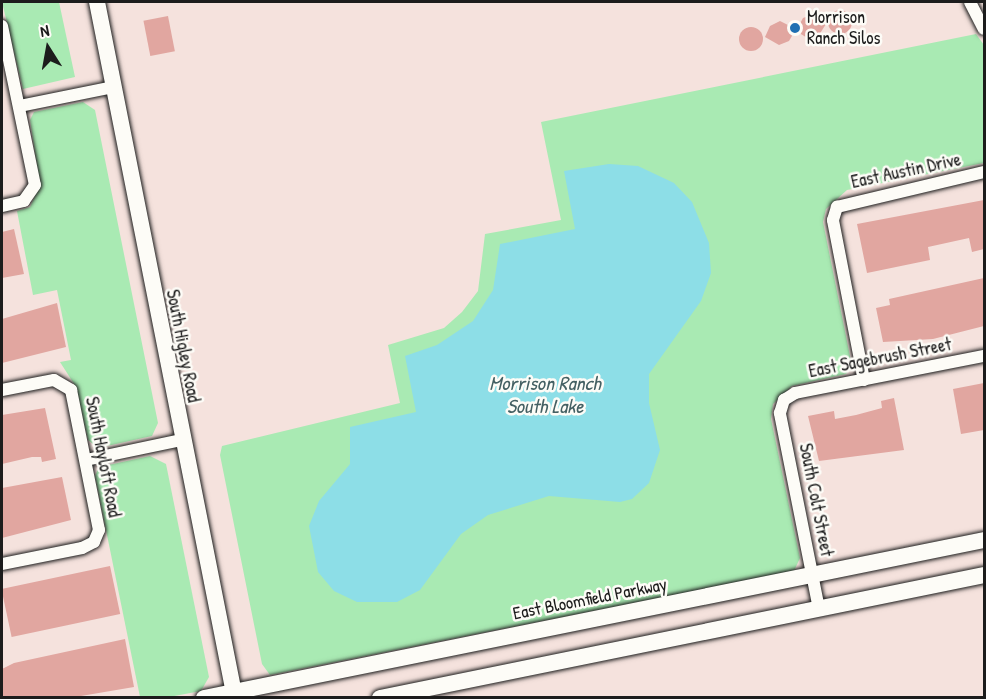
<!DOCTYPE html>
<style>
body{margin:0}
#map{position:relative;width:986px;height:699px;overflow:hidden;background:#f5e2dd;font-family:"Patrick Hand",sans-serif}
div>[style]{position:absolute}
.green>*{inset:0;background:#a9eab3}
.water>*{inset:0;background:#8ddee7}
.building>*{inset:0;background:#e1a6a0;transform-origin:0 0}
.round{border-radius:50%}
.roads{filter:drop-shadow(0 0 2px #1c1c1c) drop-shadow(0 0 2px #1c1c1c)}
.street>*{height:12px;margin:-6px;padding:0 6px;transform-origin:6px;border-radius:6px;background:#fdfcf7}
.secondary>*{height:16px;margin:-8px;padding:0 8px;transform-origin:8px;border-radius:8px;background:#fdfcf7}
.dots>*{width:16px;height:16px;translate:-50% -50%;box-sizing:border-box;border:3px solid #fdfcf7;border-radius:50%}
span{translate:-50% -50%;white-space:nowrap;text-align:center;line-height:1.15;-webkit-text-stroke:5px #fdfcf7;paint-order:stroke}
.poi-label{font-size:18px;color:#1c1c1c}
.left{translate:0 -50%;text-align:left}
.street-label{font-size:18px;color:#1c1c1c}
.water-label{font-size:20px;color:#446063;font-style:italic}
.frame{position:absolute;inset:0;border:3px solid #1c1c1c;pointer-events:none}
.north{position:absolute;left:18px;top:18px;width:60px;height:60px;-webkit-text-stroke:4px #fdfcf7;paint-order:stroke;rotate:349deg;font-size:16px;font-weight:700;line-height:24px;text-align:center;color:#1c1c1c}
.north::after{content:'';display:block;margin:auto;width:21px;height:27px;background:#1c1c1c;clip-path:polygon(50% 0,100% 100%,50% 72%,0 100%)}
</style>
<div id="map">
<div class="green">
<div style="clip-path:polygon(2px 2px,59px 2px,75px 77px,23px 89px)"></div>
<div style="clip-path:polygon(976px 34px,984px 45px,984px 163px,847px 190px,826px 209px,823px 222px,852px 366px,846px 374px,792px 386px,773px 404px,771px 419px,800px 558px,794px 571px,270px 675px,262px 664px,220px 455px,222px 446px,400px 403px,388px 345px,444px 328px,462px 312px,478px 291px,485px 234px,561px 220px,541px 122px)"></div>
<div style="clip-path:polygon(83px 102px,95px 110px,158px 423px,152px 436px,98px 448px,88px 440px,76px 387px,60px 362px,71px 360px,57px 290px,33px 295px,17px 211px,30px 207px,40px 185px,30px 120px,34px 112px)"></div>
<div style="clip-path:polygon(150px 456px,166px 464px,209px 677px,201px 691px,169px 697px,140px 697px,95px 476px,99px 467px)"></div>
</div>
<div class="water">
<div style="clip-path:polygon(609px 164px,638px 166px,674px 183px,692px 202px,709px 243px,711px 273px,701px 301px,649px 374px,649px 403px,660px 450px,649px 483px,632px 499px,620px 502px,549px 496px,488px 515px,461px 534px,420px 590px,397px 602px,357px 602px,334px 591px,318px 572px,309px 526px,319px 501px,350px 464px,350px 427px,416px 412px,405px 356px,437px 345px,473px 321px,493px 290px,500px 244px,575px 229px,564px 171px)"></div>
</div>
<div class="building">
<div class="round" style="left:828px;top:10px;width:24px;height:24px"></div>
<div style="clip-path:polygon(811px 15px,826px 24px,819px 35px,809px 39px,796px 31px,803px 18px)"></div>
<div style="left:168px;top:16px;width:36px;height:25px;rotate:79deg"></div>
<div style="clip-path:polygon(780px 21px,796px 29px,789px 41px,779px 45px,765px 37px,770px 26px)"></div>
<div class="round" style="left:739px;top:27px;width:24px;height:24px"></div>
<div style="clip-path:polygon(984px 200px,984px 249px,972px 252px,969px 238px,928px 247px,930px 260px,867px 273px,857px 224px)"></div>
<div style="clip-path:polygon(14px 229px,24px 274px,2px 278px,2px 232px)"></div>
<div style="clip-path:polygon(984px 278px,984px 326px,933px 339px,883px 342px,876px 308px,890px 305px,889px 299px)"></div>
<div style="clip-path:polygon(57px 303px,66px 347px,2px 363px,2px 319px)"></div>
<div style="clip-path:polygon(984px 383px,984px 430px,961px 434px,953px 389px)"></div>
<div style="clip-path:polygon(894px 398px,904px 450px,819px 461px,808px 416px,834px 411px,835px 419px,856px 415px,882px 408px,881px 401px)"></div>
<div style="clip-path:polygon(45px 408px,56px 459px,42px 462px,41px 457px,32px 457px,2px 464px,2px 415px)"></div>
<div style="clip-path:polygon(62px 477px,71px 520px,2px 538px,2px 488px)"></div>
<div style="left:110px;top:566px;width:49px;height:111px;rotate:78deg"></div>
<div style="clip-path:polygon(125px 639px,134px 687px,81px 696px,2px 698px,2px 669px,14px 663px)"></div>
</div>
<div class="roads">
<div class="street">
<div style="left:970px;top:2px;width:30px;rotate:63deg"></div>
<div style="left:2px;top:26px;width:162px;rotate:78.3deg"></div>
<div style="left:35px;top:185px;width:19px;rotate:125deg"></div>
<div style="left:24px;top:201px;width:23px;rotate:167deg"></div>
<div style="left:20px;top:106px;width:95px;rotate:-11.5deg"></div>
<div style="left:864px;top:380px;width:163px;rotate:-101deg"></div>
<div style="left:833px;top:220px;width:14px;rotate:-73deg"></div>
<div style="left:837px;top:207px;width:151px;rotate:-13.4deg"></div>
<div style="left:2px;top:390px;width:53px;rotate:-10.9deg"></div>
<div style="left:54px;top:380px;width:20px;rotate:30deg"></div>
<div style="left:71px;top:390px;width:143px;rotate:78.7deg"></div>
<div style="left:99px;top:530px;width:13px;rotate:113deg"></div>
<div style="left:94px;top:542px;width:13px;rotate:153deg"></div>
<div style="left:82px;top:548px;width:82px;rotate:168.7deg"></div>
<div style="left:86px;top:460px;width:98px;rotate:-11.8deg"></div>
<div style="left:819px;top:609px;width:200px;rotate:-101.3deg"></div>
<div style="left:780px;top:413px;width:14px;rotate:-73deg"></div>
<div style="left:784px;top:400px;width:13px;rotate:-32deg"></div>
<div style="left:795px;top:393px;width:193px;rotate:-11.1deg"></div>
</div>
<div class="secondary">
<div style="left:97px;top:2px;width:710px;rotate:78.79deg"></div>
<div style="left:204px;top:698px;width:796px;rotate:-11.45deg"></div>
<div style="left:380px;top:698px;width:616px;rotate:-11.51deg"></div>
</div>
</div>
<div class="dots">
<div style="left:795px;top:28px;background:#1f6fb2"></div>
</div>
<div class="poi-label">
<span class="left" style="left:807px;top:28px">Morrison<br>Ranch Silos</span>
</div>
<div class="street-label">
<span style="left:906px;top:171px;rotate:-12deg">East Austin Drive</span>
<span style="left:183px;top:346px;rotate:79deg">South Higley Road</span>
<span style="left:880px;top:358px;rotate:-11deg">East Sagebrush Street</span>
<span style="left:103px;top:457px;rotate:79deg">South Hayloft Road</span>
<span style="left:816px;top:500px;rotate:79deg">South Colt Street</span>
<span style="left:590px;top:599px;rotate:-11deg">East Bloomfield Parkway</span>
</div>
<div class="water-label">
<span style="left:545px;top:394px">Morrison Ranch<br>South Lake</span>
</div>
<div class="frame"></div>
<div class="north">N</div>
</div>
